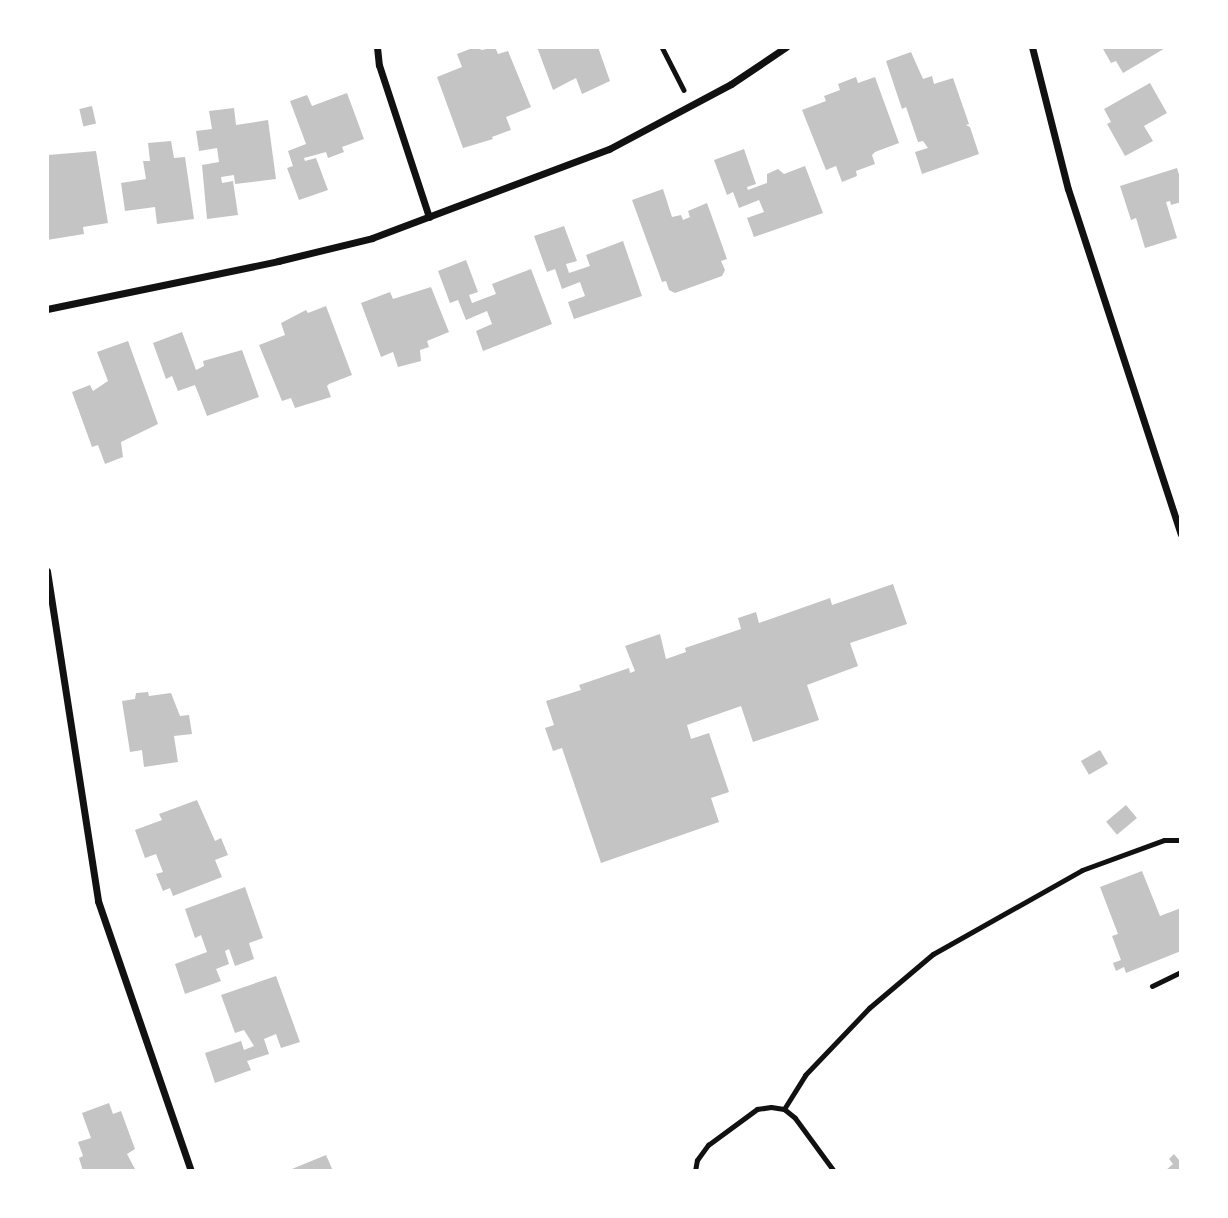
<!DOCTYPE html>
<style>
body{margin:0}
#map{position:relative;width:1228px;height:1218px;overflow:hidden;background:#fff;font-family:"Varela Round",sans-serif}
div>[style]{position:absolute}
.building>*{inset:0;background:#c4c4c4;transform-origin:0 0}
.path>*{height:4.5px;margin:-2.25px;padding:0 2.25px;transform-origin:2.25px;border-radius:2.25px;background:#111}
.service>*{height:5px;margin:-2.5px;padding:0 2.5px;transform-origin:2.5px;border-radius:2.5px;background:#111}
.minor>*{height:7px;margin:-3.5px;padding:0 3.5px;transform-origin:3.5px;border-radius:3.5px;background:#111}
span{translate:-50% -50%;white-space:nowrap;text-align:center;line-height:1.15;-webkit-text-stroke:7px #fff;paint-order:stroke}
.frame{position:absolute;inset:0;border:49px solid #fff;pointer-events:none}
</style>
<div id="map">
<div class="building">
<div style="clip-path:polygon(475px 47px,482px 50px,495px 47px,498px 54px,508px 51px,531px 107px,506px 117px,511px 130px,492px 137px,493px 139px,463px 148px,437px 77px,462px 67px,457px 54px)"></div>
<div style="clip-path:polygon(537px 47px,598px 47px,610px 81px,582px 94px,576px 78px,553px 90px)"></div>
<div style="clip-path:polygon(1102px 47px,1167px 47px,1123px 73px,1116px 61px,1111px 63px)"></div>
<div style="clip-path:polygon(911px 52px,923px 79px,932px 76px,934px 84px,953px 78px,969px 124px,966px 125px,970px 127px,979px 154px,922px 174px,915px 152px,928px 148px,923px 141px,918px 142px,906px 107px,902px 109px,886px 61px)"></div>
<div style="clip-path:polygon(856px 77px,858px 83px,875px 77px,899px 143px,875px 152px,872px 155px,875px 164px,856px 171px,857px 176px,842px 182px,836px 166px,826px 170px,802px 110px,826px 101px,824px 96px,840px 90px,838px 84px)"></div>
<div style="clip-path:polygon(1150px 83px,1167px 113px,1144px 126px,1153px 141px,1125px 156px,1107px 124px,1111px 122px,1104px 109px)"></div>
<div style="clip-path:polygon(347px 93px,364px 139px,342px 147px,344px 152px,328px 158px,326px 152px,304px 158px,305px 161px,316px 158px,328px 190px,299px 200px,287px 168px,293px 166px,288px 151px,306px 144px,290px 101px,307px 95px,312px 106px)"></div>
<div style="left:92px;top:106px;width:18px;height:13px;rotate:77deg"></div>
<div style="clip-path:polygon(234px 108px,236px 125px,268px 120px,276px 179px,235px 184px,234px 175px,221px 177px,222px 183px,233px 181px,238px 215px,207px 219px,202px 165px,219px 162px,217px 148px,199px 151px,196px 131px,212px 129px,209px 111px)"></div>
<div style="clip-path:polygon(171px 141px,174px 158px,185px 157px,194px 219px,157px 224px,155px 207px,125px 211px,121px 183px,146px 179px,143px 161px,150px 161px,148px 143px)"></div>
<div style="clip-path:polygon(744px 149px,756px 184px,747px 187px,748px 190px,767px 183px,767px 174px,778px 169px,784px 174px,805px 166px,823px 213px,754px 237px,747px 218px,764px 212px,759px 200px,739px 208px,733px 192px,727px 195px,714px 160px)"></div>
<div style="clip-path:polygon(96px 151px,108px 223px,83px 227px,84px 234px,47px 240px,48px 155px)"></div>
<div style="clip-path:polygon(1177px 168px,1181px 181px,1181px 202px,1171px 205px,1170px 201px,1166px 202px,1177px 238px,1145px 248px,1136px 218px,1131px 220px,1120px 186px)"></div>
<div style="clip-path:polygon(663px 189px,672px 217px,681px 215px,683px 220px,690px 217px,688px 211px,707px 203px,727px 259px,721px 261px,725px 270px,722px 276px,675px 293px,669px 290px,666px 281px,662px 282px,632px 200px)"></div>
<div style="clip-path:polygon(564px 226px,577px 261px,566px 264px,569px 273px,590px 266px,586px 255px,623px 241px,642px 296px,574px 319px,568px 302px,585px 296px,580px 282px,562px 289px,555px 269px,547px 272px,534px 236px)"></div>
<div style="clip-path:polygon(466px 260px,478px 292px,469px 295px,472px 303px,496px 294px,492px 284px,531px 269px,552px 324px,483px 351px,476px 331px,492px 324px,487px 311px,466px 320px,458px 300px,450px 303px,438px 271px)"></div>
<div style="clip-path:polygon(431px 287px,449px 332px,427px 341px,429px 347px,420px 350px,421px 361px,398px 367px,393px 352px,381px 357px,361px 303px,390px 292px,393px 299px)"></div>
<div style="clip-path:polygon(326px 306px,352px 375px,329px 384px,327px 386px,331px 397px,295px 408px,291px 398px,282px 401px,259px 345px,285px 335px,281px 323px,306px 310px,308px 313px)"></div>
<div style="clip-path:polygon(182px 332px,196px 370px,204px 366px,203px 361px,242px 350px,259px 397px,207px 416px,195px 385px,178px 391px,172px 376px,166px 379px,153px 343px)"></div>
<div style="clip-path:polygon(128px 341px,158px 424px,121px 442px,123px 457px,105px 464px,98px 445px,92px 447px,72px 392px,90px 385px,93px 391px,108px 381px,97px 352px)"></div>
<div style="clip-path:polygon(893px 584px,907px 624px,850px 643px,858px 666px,807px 685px,819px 720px,753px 742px,741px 706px,687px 725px,691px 739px,709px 733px,729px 792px,711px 798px,719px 822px,601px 863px,562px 748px,553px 751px,545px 728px,554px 725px,546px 701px,581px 690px,579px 685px,629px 668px,630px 673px,635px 671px,625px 646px,660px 634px,666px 659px,686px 652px,685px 648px,741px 629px,738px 618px,756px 612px,759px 623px,830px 598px,832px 605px)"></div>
<div style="clip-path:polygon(148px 692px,149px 696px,171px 693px,180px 716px,189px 715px,192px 734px,174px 736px,178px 762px,144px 767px,142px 750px,130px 752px,122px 701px,135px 699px,136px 693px)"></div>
<div style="left:1100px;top:750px;width:16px;height:22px;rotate:60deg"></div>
<div style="clip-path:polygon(197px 800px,215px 841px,221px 838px,228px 855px,215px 860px,222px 877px,173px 896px,170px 888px,163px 891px,156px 874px,163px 872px,156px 854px,145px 858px,135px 830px,162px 820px,159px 814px)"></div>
<div style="left:1126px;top:805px;width:17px;height:26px;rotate:50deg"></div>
<div style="clip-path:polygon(1142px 871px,1160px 916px,1181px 908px,1181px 951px,1126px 973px,1124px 967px,1116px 971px,1113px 963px,1121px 960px,1112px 936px,1118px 934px,1100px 887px)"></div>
<div style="clip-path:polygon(245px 887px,263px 938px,249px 943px,254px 959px,235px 966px,229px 949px,225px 951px,229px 964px,216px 969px,221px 981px,185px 994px,175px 964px,207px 952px,201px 935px,195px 938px,185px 909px)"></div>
<div style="clip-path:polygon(276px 976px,300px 1042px,281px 1048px,276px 1034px,264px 1039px,269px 1054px,247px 1061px,251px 1070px,215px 1083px,205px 1053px,241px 1041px,244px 1050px,254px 1046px,244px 1030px,235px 1033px,221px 995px)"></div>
<div style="clip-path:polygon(109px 1103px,113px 1114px,121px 1111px,135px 1149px,127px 1154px,136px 1171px,83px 1171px,79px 1158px,83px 1156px,78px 1142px,91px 1138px,82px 1113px)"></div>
<div style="clip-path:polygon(1174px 1154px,1179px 1160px,1181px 1158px,1181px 1171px,1165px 1171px,1173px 1164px,1169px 1159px)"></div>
<div style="clip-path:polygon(326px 1155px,333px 1171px,287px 1171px)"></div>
</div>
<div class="path">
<div style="left:662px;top:47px;width:48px;rotate:62.9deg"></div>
</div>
<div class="service">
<div style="left:1152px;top:986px;width:32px;rotate:-26deg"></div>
<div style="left:784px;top:1109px;width:40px;rotate:-58deg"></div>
<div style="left:805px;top:1075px;width:93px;rotate:-46.3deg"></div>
<div style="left:869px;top:1008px;width:84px;rotate:-40.2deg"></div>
<div style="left:933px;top:954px;width:171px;rotate:-29.4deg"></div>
<div style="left:1082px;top:870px;width:87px;rotate:-20.1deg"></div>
<div style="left:1164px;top:840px;width:17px"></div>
<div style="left:695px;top:1171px;width:11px;rotate:-80deg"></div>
<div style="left:697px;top:1160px;width:19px;rotate:-54deg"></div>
<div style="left:708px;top:1145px;width:61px;rotate:-36.3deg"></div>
<div style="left:757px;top:1109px;width:14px;rotate:-8deg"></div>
<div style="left:771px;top:1107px;width:13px;rotate:9deg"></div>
<div style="left:784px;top:1109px;width:14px;rotate:39deg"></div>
<div style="left:795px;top:1118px;width:66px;rotate:53.7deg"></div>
</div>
<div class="minor">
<div style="left:377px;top:47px;width:18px;rotate:84deg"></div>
<div style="left:379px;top:65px;width:160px;rotate:71.8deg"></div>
<div style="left:1032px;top:47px;width:146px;rotate:75.8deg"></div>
<div style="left:1068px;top:189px;width:363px;rotate:71.9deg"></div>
<div style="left:47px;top:309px;width:236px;rotate:-11.7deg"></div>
<div style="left:278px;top:261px;width:97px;rotate:-13.7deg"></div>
<div style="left:372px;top:238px;width:253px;rotate:-20.6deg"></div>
<div style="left:609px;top:149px;width:138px;rotate:-28deg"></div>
<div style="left:731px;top:84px;width:66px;rotate:-33.9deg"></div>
<div style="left:47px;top:571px;width:334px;rotate:81.2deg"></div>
<div style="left:98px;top:901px;width:286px;rotate:71deg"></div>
</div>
<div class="frame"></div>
</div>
